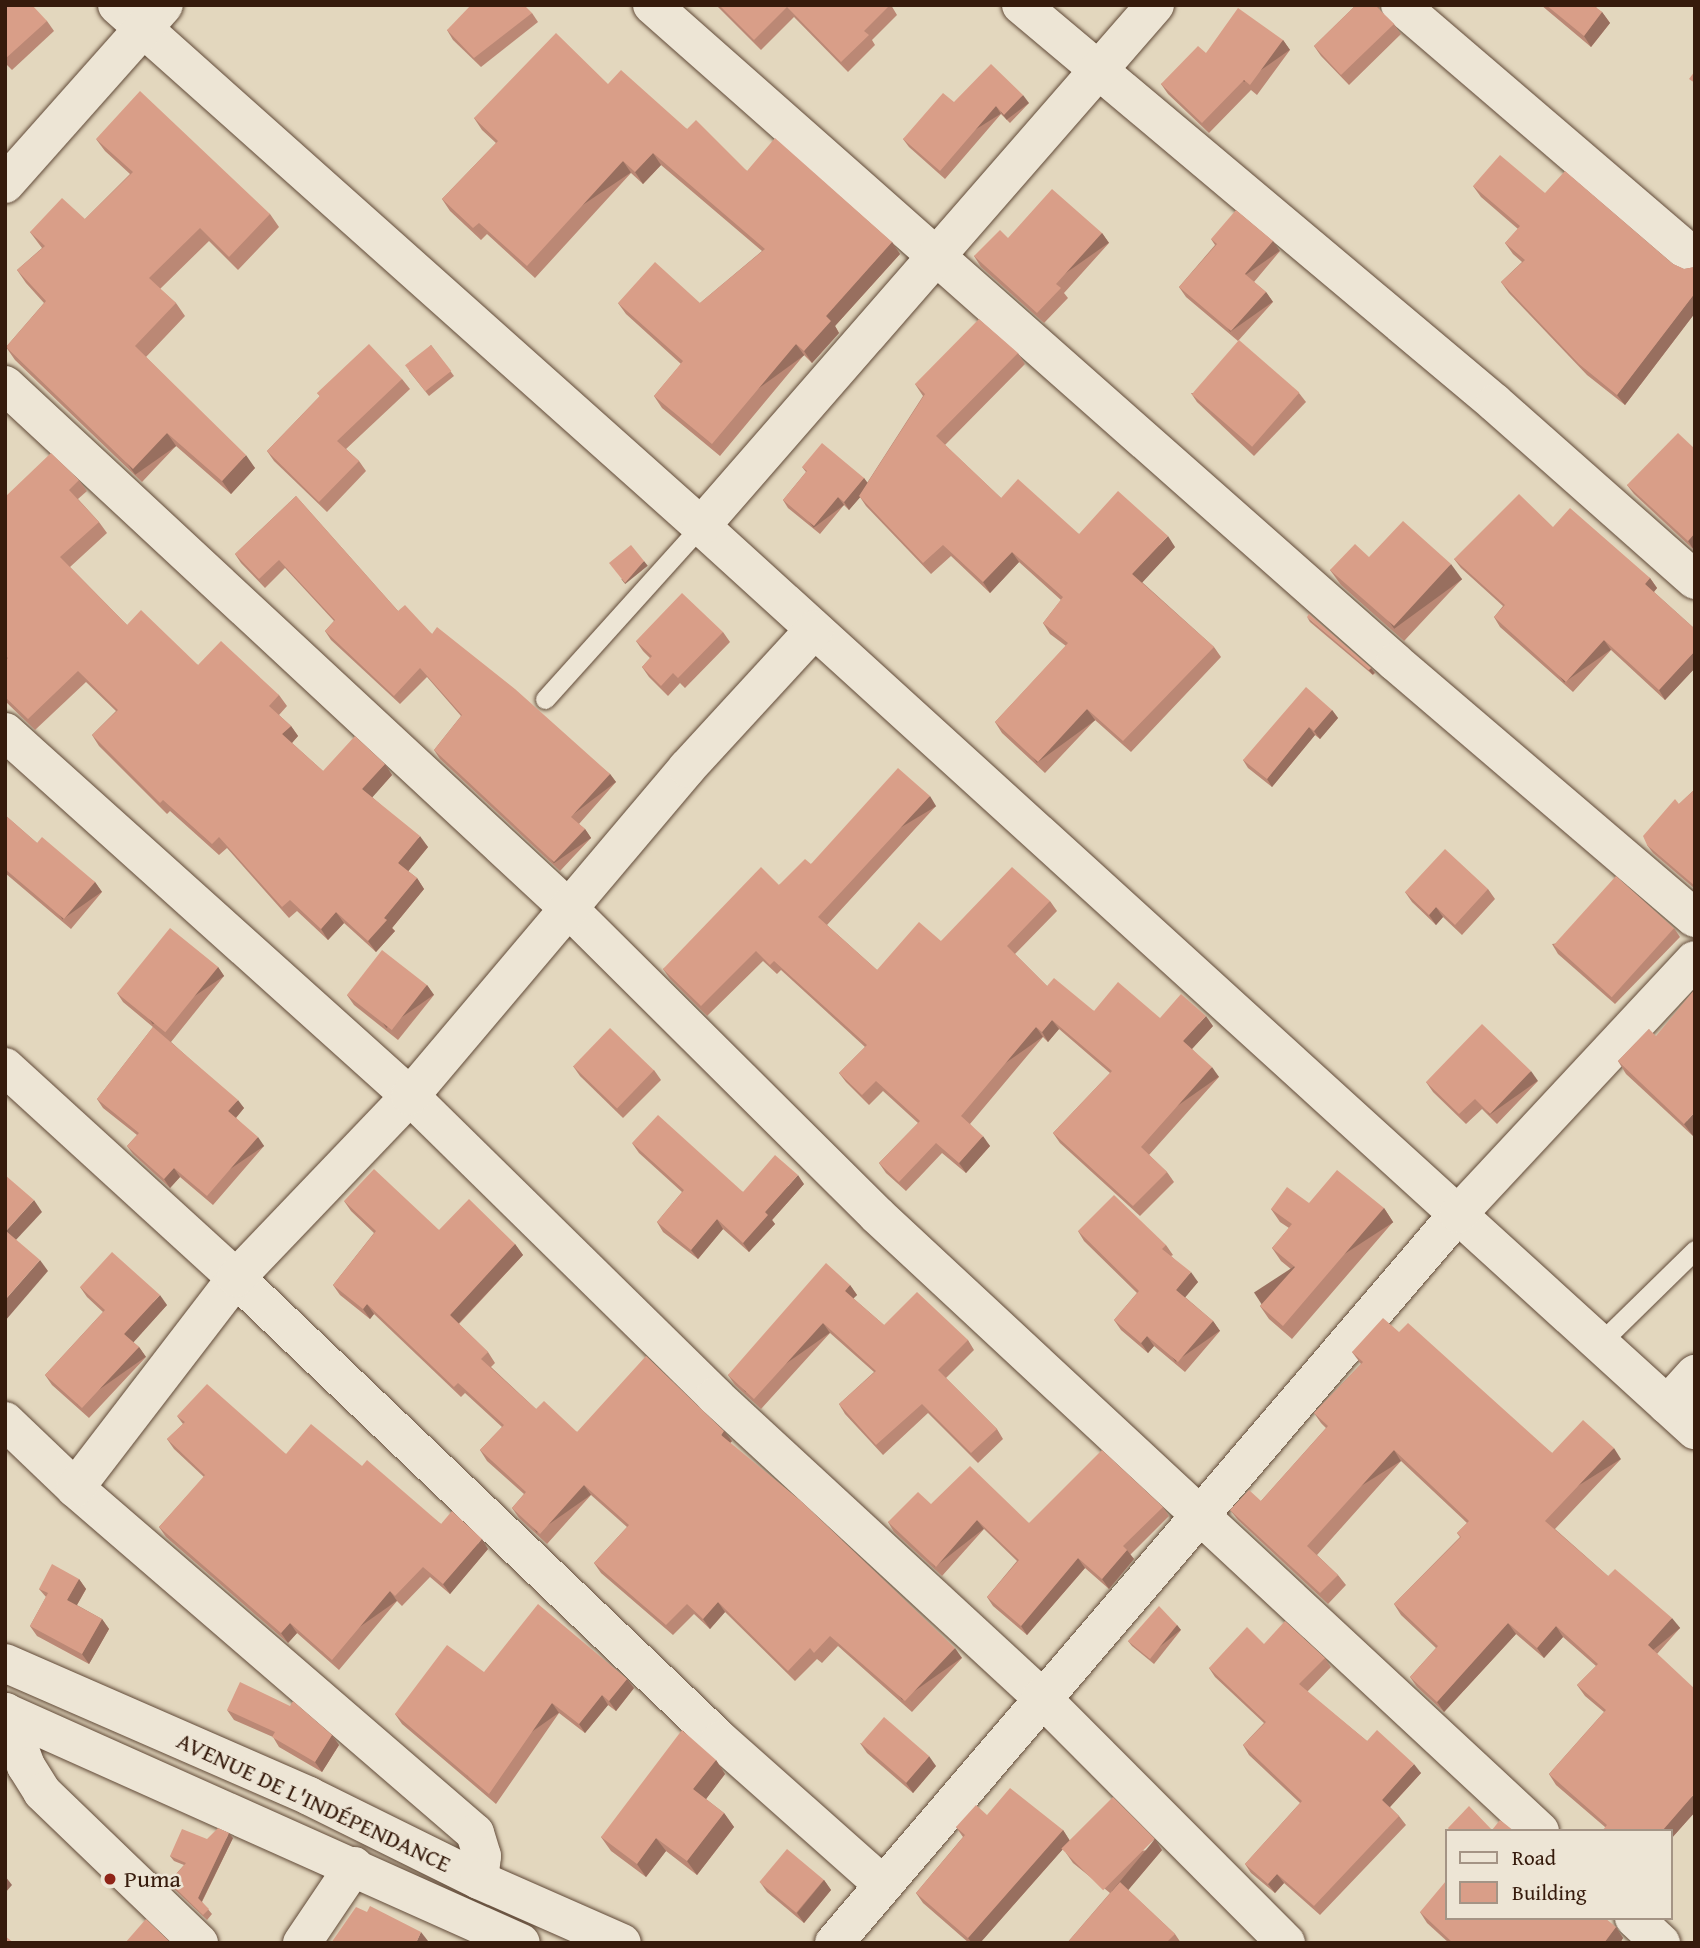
<!DOCTYPE html>
<meta charset="utf-8">
<style>
body{margin:0}
#map{position:relative;width:1700px;height:1948px;overflow:hidden;background:#e3d7be;font-family:"Gentium Book Plus",serif}
div>[style]{position:absolute}
.roads{filter:drop-shadow(0 0 2px #614a38) drop-shadow(0 0 2px #614a38)}
.service>*{height:19px;margin:-9.5px;padding:0 9.5px;transform-origin:9.5px;border-radius:9.5px;background:#ede5d5}
.minor>*{height:38px;margin:-19px;padding:0 19px;transform-origin:19px;border-radius:19px;background:#ede5d5}
.tertiary>*{height:38px;margin:-19px;padding:0 19px;transform-origin:19px;border-radius:19px;background:#ede5d5}
.wall>*{inset:0;background:#bb8875}
.shaded-wall>*{inset:0;background:#986f5f;transform-origin:0 0}
.building>*{inset:0;background:#d99e88;transform-origin:0 0}
.dots>*{width:19px;height:19px;translate:-50% -50%;box-sizing:border-box;border:4px solid #ede5d5;border-radius:50%}
span{translate:-50% -50%;white-space:nowrap;text-align:center;line-height:1.15;-webkit-text-stroke:5px #ede5d5;paint-order:stroke}
.street-label{font-size:24px;color:#361b0c}
.poi-label{font-size:24px;color:#361b0c}
.left{translate:0 -50%;text-align:left}
.frame{position:absolute;inset:0;border:7px solid #361b0c;pointer-events:none}
.legend{position:absolute;left:1445px;top:1829px;width:228px;height:91px;box-sizing:border-box;background:#ede5d5;border:2px solid #a49485;margin:0;padding:9px 12px;list-style:none;font-size:21px;color:#361b0c}
.legend li{display:flex;align-items:center;gap:14px;height:35px}
.legend b{width:35px;border:2px solid #a49485}
</style>
<div id="map">
<div class="roads">
<div class="service">
<div style="left:545px;top:699px;width:233px;rotate:-48deg"></div>
<div style="left:1600px;top:1343px;width:133px;rotate:-44.4deg"></div>
</div>
<div class="minor">
<div style="left:117px;top:5px;width:783px;rotate:41.74deg"></div>
<div style="left:701px;top:526px;width:1344px;rotate:42.29deg"></div>
<div style="left:652px;top:5px;width:992px;rotate:41.48deg"></div>
<div style="left:1395px;top:662px;width:394px;rotate:40.5deg"></div>
<div style="left:1021px;top:5px;width:619px;rotate:40.02deg"></div>
<div style="left:1495px;top:403px;width:267px;rotate:41.5deg"></div>
<div style="left:1400px;top:5px;width:389px;rotate:40.6deg"></div>
<div style="left:5px;top:184px;width:239px;rotate:-48.4deg"></div>
<div style="left:5px;top:385px;width:768px;rotate:42.89deg"></div>
<div style="left:568px;top:908px;width:436px;rotate:44.8deg"></div>
<div style="left:877px;top:1215px;width:905px;rotate:42.9deg"></div>
<div style="left:701px;top:526px;width:691px;rotate:-48.93deg"></div>
<div style="left:5px;top:732px;width:545px;rotate:41.95deg"></div>
<div style="left:410px;top:1096px;width:428px;rotate:44.5deg"></div>
<div style="left:715px;top:1396px;width:444px;rotate:42.7deg"></div>
<div style="left:1041px;top:1697px;width:347px;rotate:45.1deg"></div>
<div style="left:5px;top:1067px;width:313px;rotate:42.4deg"></div>
<div style="left:236px;top:1278px;width:669px;rotate:43.67deg"></div>
<div style="left:720px;top:1740px;width:215px;rotate:41.6deg"></div>
<div style="left:1667px;top:1405px;width:42px;rotate:-47.9deg"></div>
<div style="left:5px;top:1421px;width:97px;rotate:43.7deg"></div>
<div style="left:75px;top:1488px;width:528px;rotate:40.78deg"></div>
<div style="left:475px;top:1833px;width:24px;rotate:73deg"></div>
<div style="left:482px;top:1856px;width:24px;rotate:97deg"></div>
<div style="left:75px;top:1488px;width:265px;rotate:-52.5deg"></div>
<div style="left:236px;top:1278px;width:252px;rotate:-46.3deg"></div>
<div style="left:410px;top:1096px;width:429px;rotate:-49.8deg"></div>
<div style="left:687px;top:768px;width:188px;rotate:-47.4deg"></div>
<div style="left:6px;top:1712px;width:58px;rotate:69.7deg"></div>
<div style="left:26px;top:1766px;width:31px;rotate:58deg"></div>
<div style="left:42px;top:1792px;width:218px;rotate:43.9deg"></div>
<div style="left:1634px;top:1918px;width:37px;rotate:43deg"></div>
<div style="left:302px;top:1943px;width:93px;rotate:-56deg"></div>
<div style="left:834px;top:1943px;width:960px;rotate:-49.44deg"></div>
<div style="left:1458px;top:1214px;width:347px;rotate:-47deg"></div>
</div>
<div class="tertiary">
<div style="left:5px;top:1663px;width:332px;rotate:23.6deg"></div>
<div style="left:309px;top:1796px;width:190px;rotate:26.3deg"></div>
<div style="left:479px;top:1880px;width:156px;rotate:23.8deg"></div>
<div style="left:5px;top:1712px;width:565px;rotate:24.12deg"></div>
</div>
</div>
<div class="wall">
<div style="clip-path:polygon(5px 5px,47px 21px,54px 31px,12px 70px,5px 63px)"></div>
<div style="clip-path:polygon(716px 5px,891px 5px,897px 15px,872px 40px,875px 45px,848px 72px,794px 17px,761px 50px)"></div>
<div style="clip-path:polygon(1356px 5px,1379px 5px,1379px 10px,1394px 24px,1401px 34px,1349px 85px,1321px 56px,1314px 46px)"></div>
<div style="clip-path:polygon(1541px 5px,1598px 5px,1596px 8px,1602px 12px,1610px 23px,1591px 47px)"></div>
<div style="clip-path:polygon(532px 13px,538px 22px,481px 67px,453px 40px,447px 30px)"></div>
<div style="clip-path:polygon(1283px 40px,1290px 50px,1257px 95px,1251px 90px,1209px 133px,1168px 94px,1161px 84px,1206px 53px)"></div>
<div style="clip-path:polygon(608px 84px,687px 129px,747px 171px,892px 242px,900px 254px,835px 326px,839px 333px,812px 363px,804px 355px,720px 456px,662px 408px,654px 396px,681px 364px,626px 314px,618px 303px,700px 303px,762px 251px,661px 165px,643px 184px,631px 173px,535px 278px,487px 234px,481px 240px,450px 211px,442px 199px,496px 143px,482px 130px,474px 118px)"></div>
<div style="clip-path:polygon(954px 102px,1029px 103px,1010px 123px,1001px 114px,945px 179px,909px 147px,903px 139px)"></div>
<div style="clip-path:polygon(96px 139px,270px 214px,279px 227px,238px 270px,209px 241px,160px 289px,176px 303px,185px 316px,146px 357px,255px 468px,231px 494px,176px 446px,142px 482px,15px 360px,6px 347px,44px 303px,26px 283px,17px 270px,42px 248px,30px 232px,85px 219px,130px 174px,105px 151px)"></div>
<div style="clip-path:polygon(1473px 186px,1545px 193px,1673px 264px,1684px 269px,1695px 267px,1695px 313px,1625px 405px,1587px 375px,1509px 293px,1501px 282px,1522px 262px,1513px 254px,1505px 243px,1518px 229px,1481px 197px)"></div>
<div style="clip-path:polygon(1102px 233px,1109px 243px,1064px 293px,1068px 298px,1044px 323px,981px 267px,974px 256px,1008px 238px)"></div>
<div style="clip-path:polygon(1211px 239px,1280px 251px,1254px 282px,1266px 292px,1273px 302px,1238px 341px,1186px 297px,1179px 287px,1215px 245px)"></div>
<div style="clip-path:polygon(431px 345px,454px 376px,429px 396px,409px 371px)"></div>
<div style="clip-path:polygon(1018px 353px,1025px 364px,945px 445px,1001px 498px,1079px 534px,1175px 547px,1142px 582px,1214px 647px,1221px 657px,1131px 752px,1095px 720px,1045px 773px,1002px 733px,995px 722px,1066px 646px,1050px 634px,1043px 623px,1061px 600px,1019px 562px,990px 593px,951px 556px,931px 574px,866px 506px,860px 497px,849px 510px,844px 505px,820px 534px,788px 508px,783px 500px,806px 472px,802px 467px,864px 478px,867px 483px,923px 396px,915px 384px)"></div>
<div style="clip-path:polygon(402px 379px,410px 389px,346px 449px,359px 461px,366px 471px,327px 512px,274px 461px,267px 451px,320px 396px,317px 393px)"></div>
<div style="clip-path:polygon(1191px 393px,1299px 393px,1306px 402px,1254px 456px,1197px 402px)"></div>
<div style="clip-path:polygon(1695px 449px,1695px 549px,1694px 550px,1634px 494px,1627px 485px)"></div>
<div style="clip-path:polygon(79px 480px,87px 491px,78px 499px,99px 522px,107px 533px,70px 567px,127px 625px,198px 665px,279px 695px,287px 706px,279px 715px,291px 726px,298px 736px,292px 743px,323px 771px,385px 764px,392px 775px,372px 797px,428px 847px,408px 871px,417px 878px,424px 889px,392px 928px,395px 931px,376px 952px,344px 923px,328px 940px,297px 911px,289px 918px,227px 848px,219px 855px,170px 811px,167px 814px,99px 746px,92px 735px,116px 711px,86px 682px,35px 730px,5px 701px,5px 662px,6px 661px,5px 660px,5px 497px)"></div>
<div style="clip-path:polygon(296px 496px,398px 611px,432px 634px,610px 774px,616px 782px,579px 824px,585px 829px,591px 838px,560px 871px,440px 759px,434px 750px,461px 716px,427px 677px,400px 704px,331px 640px,325px 631px,334px 621px,285px 568px,265px 588px,241px 563px,235px 554px)"></div>
<div style="clip-path:polygon(1553px 527px,1650px 578px,1657px 588px,1654px 592px,1695px 629px,1695px 668px,1665px 700px,1611px 650px,1573px 692px,1500px 627px,1494px 617px,1503px 606px,1461px 568px,1454px 559px)"></div>
<div style="clip-path:polygon(1369px 557px,1462px 579px,1404px 641px,1341px 585px,1330px 570px)"></div>
<div style="clip-path:polygon(1307px 617px,1375px 673px,1373px 675px,1310px 622px)"></div>
<div style="clip-path:polygon(723px 632px,730px 642px,685px 688px,680px 683px,668px 696px,649px 677px,642px 667px,650px 658px,643px 651px,636px 641px)"></div>
<div style="clip-path:polygon(1332px 710px,1338px 718px,1320px 739px,1315px 735px,1272px 787px,1248px 768px,1243px 760px)"></div>
<div style="clip-path:polygon(1695px 789px,1695px 889px,1653px 853px,1647px 845px,1679px 804px)"></div>
<div style="clip-path:polygon(936px 806px,827px 925px,877px 970px,941px 941px,1050px 901px,1057px 911px,1015px 954px,1047px 986px,1094px 1011px,1160px 1018px,1213px 1026px,1192px 1049px,1219px 1077px,1149px 1155px,1167px 1172px,1174px 1182px,1140px 1216px,1060px 1143px,1053px 1133px,1110px 1073px,1059px 1029px,1048px 1042px,1043px 1037px,970px 1124px,990px 1146px,966px 1173px,942px 1153px,906px 1191px,886px 1173px,879px 1163px,918px 1123px,883px 1091px,869px 1105px,846px 1082px,839px 1073px,865px 1047px,781px 970px,777px 974px,763px 961px,707px 1016px,670px 979px,663px 969px,779px 885px,811px 864px)"></div>
<div style="clip-path:polygon(5px 815px,37px 843px,95px 882px,102px 892px,71px 929px,5px 873px)"></div>
<div style="clip-path:polygon(1488px 889px,1495px 899px,1462px 935px,1443px 917px,1436px 925px,1412px 902px,1405px 892px)"></div>
<div style="clip-path:polygon(1674px 928px,1680px 937px,1615px 1004px,1558px 954px,1552px 944px)"></div>
<div style="clip-path:polygon(218px 967px,224px 976px,171px 1042px,244px 1108px,236px 1118px,264px 1146px,213px 1205px,180px 1177px,170px 1188px,133px 1154px,127px 1146px,137px 1135px,103px 1108px,97px 1099px,153px 1027px,123px 1002px,117px 993px)"></div>
<div style="clip-path:polygon(427px 985px,434px 995px,398px 1040px,354px 1005px,347px 995px)"></div>
<div style="clip-path:polygon(1649px 1029px,1693px 1136px,1626px 1074px,1618px 1061px)"></div>
<div style="clip-path:polygon(573px 1066px,654px 1070px,661px 1080px,623px 1118px,580px 1076px)"></div>
<div style="clip-path:polygon(1538px 1081px,1497px 1124px,1482px 1109px,1466px 1124px,1433px 1092px,1426px 1082px)"></div>
<div style="clip-path:polygon(632px 1143px,743px 1192px,804px 1184px,772px 1220px,775px 1224px,749px 1252px,723px 1229px,698px 1259px,663px 1232px,657px 1222px,682px 1192px,639px 1153px)"></div>
<div style="clip-path:polygon(344px 1201px,439px 1230px,515px 1244px,523px 1255px,459px 1324px,488px 1352px,495px 1363px,491px 1367px,536px 1409px,577px 1432px,732px 1441px,730px 1443px,962px 1658px,912px 1712px,838px 1646px,822px 1663px,817px 1659px,795px 1681px,725px 1612px,710px 1629px,694px 1614px,673px 1635px,601px 1573px,594px 1563px,627px 1527px,591px 1495px,547px 1544px,519px 1518px,512px 1508px,524px 1494px,487px 1461px,480px 1450px,502px 1427px,465px 1393px,461px 1397px,374px 1314px,370px 1319px,340px 1295px,333px 1285px,374px 1233px,351px 1211px)"></div>
<div style="clip-path:polygon(1309px 1203px,1384px 1208px,1393px 1222px,1292px 1339px,1269px 1319px,1260px 1306px,1292px 1270px,1281px 1261px,1272px 1248px,1289px 1228px,1280px 1222px,1271px 1209px)"></div>
<div style="clip-path:polygon(1078px 1231px,1166px 1245px,1173px 1255px,1171px 1256px,1198px 1282px,1185px 1297px,1213px 1321px,1220px 1331px,1185px 1372px,1154px 1346px,1148px 1353px,1121px 1330px,1114px 1320px,1137px 1293px,1084px 1241px)"></div>
<div style="clip-path:polygon(850px 1285px,857px 1295px,853px 1298px,884px 1325px,968px 1340px,974px 1350px,946px 1378px,997px 1429px,1003px 1439px,978px 1463px,928px 1413px,883px 1455px,845px 1414px,839px 1404px,874px 1372px,830px 1333px,761px 1409px,735px 1385px,728px 1375px)"></div>
<div style="clip-path:polygon(80px 1287px,167px 1305px,133px 1342px,139px 1347px,146px 1357px,89px 1418px,52px 1385px,45px 1375px,103px 1312px,87px 1297px)"></div>
<div style="clip-path:polygon(1399px 1332px,1552px 1453px,1621px 1459px,1555px 1529px,1608px 1576px,1680px 1628px,1657px 1654px,1695px 1812px,1670px 1840px,1670px 1831px,1605px 1827px,1556px 1785px,1549px 1774px,1604px 1712px,1585px 1696px,1577px 1685px,1596px 1666px,1563px 1637px,1544px 1658px,1516px 1634px,1444px 1712px,1417px 1687px,1410px 1677px,1436px 1648px,1401px 1615px,1394px 1604px,1460px 1537px,1457px 1533px,1467px 1523px,1401px 1461px,1317px 1555px,1338px 1575px,1346px 1585px,1328px 1604px,1238px 1520px,1230px 1510px,1261px 1501px,1326px 1428px,1321px 1423px,1314px 1413px,1361px 1364px,1352px 1352px)"></div>
<div style="clip-path:polygon(177px 1416px,286px 1454px,362px 1466px,441px 1524px,488px 1549px,450px 1594px,430px 1577px,402px 1606px,397px 1601px,339px 1670px,297px 1633px,288px 1643px,166px 1537px,159px 1527px,204px 1477px,174px 1449px,167px 1439px,183px 1424px)"></div>
<div style="clip-path:polygon(931px 1504px,1029px 1523px,1163px 1507px,1169px 1516px,1130px 1555px,1134px 1559px,1109px 1589px,1085px 1568px,1027px 1635px,993px 1606px,987px 1597px,1017px 1561px,984px 1529px,942px 1576px,894px 1532px,888px 1522px)"></div>
<div style="clip-path:polygon(79px 1579px,86px 1589px,77px 1605px,102px 1619px,109px 1629px,89px 1664px,37px 1636px,30px 1626px,46px 1597px,39px 1589px)"></div>
<div style="clip-path:polygon(1177px 1625px,1181px 1630px,1154px 1664px,1132px 1646px,1128px 1641px)"></div>
<div style="clip-path:polygon(1264px 1644px,1325px 1658px,1331px 1667px,1307px 1692px,1367px 1741px,1421px 1773px,1390px 1807px,1399px 1816px,1406px 1825px,1320px 1915px,1284px 1883px,1275px 1893px,1251px 1873px,1245px 1864px,1300px 1803px,1249px 1755px,1243px 1745px,1264px 1723px,1215px 1677px,1209px 1668px)"></div>
<div style="clip-path:polygon(484px 1672px,627px 1679px,634px 1688px,616px 1711px,608px 1705px,585px 1733px,559px 1713px,496px 1804px,402px 1724px,395px 1714px)"></div>
<div style="clip-path:polygon(227px 1710px,332px 1735px,339px 1745px,322px 1772px,279px 1747px,273px 1737px,234px 1720px)"></div>
<div style="clip-path:polygon(860px 1743px,936px 1766px,913px 1793px,867px 1753px)"></div>
<div style="clip-path:polygon(716px 1760px,725px 1774px,706px 1799px,724px 1813px,734px 1827px,697px 1875px,666px 1851px,646px 1877px,611px 1851px,601px 1837px)"></div>
<div style="clip-path:polygon(987px 1815px,1063px 1830px,1070px 1841px,980px 1943px,969px 1943px,923px 1903px,916px 1893px,963px 1837px,956px 1827px)"></div>
<div style="clip-path:polygon(233px 1838px,202px 1902px,212px 1914px,207px 1920px,172px 1887px,169px 1882px,184px 1865px,174px 1861px,170px 1856px,207px 1839px)"></div>
<div style="clip-path:polygon(1162px 1850px,1128px 1890px,1175px 1934px,1181px 1943px,1067px 1943px,1110px 1893px,1073px 1863px,1066px 1853px)"></div>
<div style="clip-path:polygon(824px 1880px,831px 1890px,804px 1923px,767px 1892px,760px 1882px)"></div>
<div style="clip-path:polygon(1420px 1912px,1616px 1927px,1623px 1938px,1620px 1943px,1449px 1943px,1427px 1923px)"></div>
</div>
<div class="shaded-wall">
<div style="clip-path:polygon(1602px 12px,1610px 23px,1591px 47px,1584px 36px)"></div>
<div style="left:1283px;top:40px;width:12px;height:56px;rotate:55deg"></div>
<div style="left:1023px;top:95px;width:10px;height:28px;rotate:53deg"></div>
<div style="left:996px;top:106px;width:9px;height:86px;rotate:58deg"></div>
<div style="clip-path:polygon(653px 153px,661px 165px,643px 184px,635px 172px)"></div>
<div style="left:623px;top:161px;width:14px;height:142px;rotate:56deg"></div>
<div style="left:1102px;top:233px;width:12px;height:69px;rotate:55deg"></div>
<div style="left:1273px;top:241px;width:12px;height:43px;rotate:55deg"></div>
<div style="clip-path:polygon(892px 242px,900px 254px,835px 326px,839px 333px,812px 363px,804px 351px,826px 316px)"></div>
<div style="left:1266px;top:292px;width:12px;height:52px;rotate:55deg"></div>
<div style="clip-path:polygon(1695px 293px,1695px 313px,1625px 405px,1617px 395px)"></div>
<div style="left:796px;top:344px;width:14px;height:131px;rotate:54deg"></div>
<div style="left:167px;top:433px;width:16px;height:50px;rotate:55deg"></div>
<div style="clip-path:polygon(246px 455px,255px 468px,231px 494px,222px 481px)"></div>
<div style="clip-path:polygon(864px 478px,870px 486px,849px 510px,844px 502px)"></div>
<div style="left:838px;top:497px;width:10px;height:38px;rotate:53deg"></div>
<div style="clip-path:polygon(1695px 533px,1695px 549px,1694px 550px,1688px 541px)"></div>
<div style="clip-path:polygon(1168px 536px,1175px 547px,1140px 585px,1132px 574px)"></div>
<div style="clip-path:polygon(1012px 552px,1019px 562px,990px 593px,983px 582px)"></div>
<div style="left:644px;top:561px;width:6px;height:29px;rotate:51deg"></div>
<div style="left:1451px;top:564px;width:19px;height:84px;rotate:54deg"></div>
<div style="clip-path:polygon(1650px 578px,1657px 588px,1652px 594px,1645px 584px)"></div>
<div style="left:1604px;top:640px;width:12px;height:57px;rotate:55deg"></div>
<div style="clip-path:polygon(1695px 651px,1695px 668px,1665px 700px,1659px 690px)"></div>
<div style="left:1371px;top:668px;width:6px;height:3px;rotate:51deg"></div>
<div style="left:1087px;top:709px;width:14px;height:72px;rotate:54deg"></div>
<div style="clip-path:polygon(1332px 710px,1338px 718px,1320px 739px,1314px 731px)"></div>
<div style="clip-path:polygon(291px 726px,298px 736px,290px 745px,282px 734px)"></div>
<div style="clip-path:polygon(1309px 727px,1315px 735px,1272px 787px,1267px 779px)"></div>
<div style="clip-path:polygon(385px 764px,392px 775px,370px 800px,362px 789px)"></div>
<div style="left:610px;top:774px;width:10px;height:58px;rotate:53deg"></div>
<div style="left:930px;top:796px;width:12px;height:165px;rotate:59deg"></div>
<div style="left:585px;top:829px;width:11px;height:45px;rotate:56deg"></div>
<div style="clip-path:polygon(420px 836px,428px 847px,406px 874px,398px 863px)"></div>
<div style="clip-path:polygon(417px 878px,424px 889px,392px 928px,395px 931px,376px 952px,368px 941px,384px 918px)"></div>
<div style="left:95px;top:882px;width:12px;height:48px;rotate:55deg"></div>
<div style="clip-path:polygon(1436px 907px,1443px 917px,1436px 925px,1429px 915px)"></div>
<div style="clip-path:polygon(336px 912px,344px 923px,328px 940px,321px 929px)"></div>
<div style="left:218px;top:967px;width:11px;height:86px;rotate:56deg"></div>
<div style="left:427px;top:985px;width:12px;height:58px;rotate:55deg"></div>
<div style="clip-path:polygon(1206px 1016px,1213px 1026px,1190px 1051px,1183px 1041px)"></div>
<div style="clip-path:polygon(1052px 1020px,1059px 1029px,1048px 1042px,1042px 1032px)"></div>
<div style="left:1036px;top:1027px;width:12px;height:116px;rotate:55deg"></div>
<div style="left:1212px;top:1067px;width:12px;height:107px;rotate:55deg"></div>
<div style="left:1531px;top:1071px;width:12px;height:59px;rotate:55deg"></div>
<div style="clip-path:polygon(238px 1100px,244px 1108px,234px 1120px,228px 1111px)"></div>
<div style="clip-path:polygon(1695px 1112px,1695px 1134px,1693px 1136px,1684px 1124px)"></div>
<div style="clip-path:polygon(983px 1136px,990px 1146px,966px 1173px,959px 1163px)"></div>
<div style="left:258px;top:1137px;width:11px;height:78px;rotate:56deg"></div>
<div style="clip-path:polygon(174px 1168px,180px 1177px,170px 1188px,164px 1179px)"></div>
<div style="clip-path:polygon(798px 1175px,804px 1184px,772px 1220px,775px 1224px,749px 1252px,743px 1243px,765px 1212px)"></div>
<div style="clip-path:polygon(34px 1200px,42px 1212px,14px 1242px,6px 1231px)"></div>
<div style="left:1384px;top:1208px;width:17px;height:155px;rotate:57deg"></div>
<div style="clip-path:polygon(717px 1219px,723px 1229px,698px 1259px,691px 1250px)"></div>
<div style="clip-path:polygon(515px 1244px,523px 1255px,457px 1325px,450px 1315px)"></div>
<div style="clip-path:polygon(40px 1260px,48px 1271px,5px 1321px,5px 1300px)"></div>
<div style="clip-path:polygon(1191px 1272px,1198px 1282px,1183px 1300px,1176px 1290px)"></div>
<div style="clip-path:polygon(850px 1285px,857px 1295px,852px 1300px,845px 1291px)"></div>
<div style="clip-path:polygon(160px 1295px,167px 1305px,132px 1344px,124px 1334px)"></div>
<div style="clip-path:polygon(367px 1304px,374px 1314px,370px 1319px,363px 1309px)"></div>
<div style="left:1213px;top:1321px;width:12px;height:54px;rotate:55deg"></div>
<div style="left:823px;top:1323px;width:12px;height:103px;rotate:55deg"></div>
<div style="clip-path:polygon(1147px 1336px,1154px 1346px,1148px 1353px,1141px 1343px)"></div>
<div style="left:139px;top:1347px;width:12px;height:83px;rotate:55deg"></div>
<div style="clip-path:polygon(724px 1431px,732px 1441px,728px 1445px,721px 1435px)"></div>
<div style="left:1614px;top:1448px;width:13px;height:100px;rotate:58deg"></div>
<div style="left:1394px;top:1450px;width:13px;height:130px;rotate:58deg"></div>
<div style="left:584px;top:1485px;width:12px;height:66px;rotate:55deg"></div>
<div style="left:977px;top:1520px;width:11px;height:62px;rotate:52deg"></div>
<div style="clip-path:polygon(482px 1539px,488px 1549px,450px 1594px,443px 1584px)"></div>
<div style="clip-path:polygon(1127px 1550px,1134px 1559px,1109px 1589px,1102px 1579px)"></div>
<div style="clip-path:polygon(1078px 1558px,1085px 1568px,1027px 1635px,1021px 1626px)"></div>
<div style="clip-path:polygon(79px 1579px,86px 1589px,74px 1610px,67px 1600px)"></div>
<div style="left:390px;top:1591px;width:12px;height:90px;rotate:55deg"></div>
<div style="clip-path:polygon(718px 1602px,725px 1612px,710px 1629px,703px 1619px)"></div>
<div style="left:1672px;top:1618px;width:13px;height:36px;rotate:51deg"></div>
<div style="clip-path:polygon(102px 1619px,109px 1629px,89px 1664px,82px 1654px)"></div>
<div style="clip-path:polygon(290px 1623px,297px 1633px,288px 1643px,281px 1633px)"></div>
<div style="clip-path:polygon(1508px 1623px,1516px 1634px,1444px 1712px,1437px 1702px)"></div>
<div style="left:1177px;top:1625px;width:6px;height:43px;rotate:51deg"></div>
<div style="clip-path:polygon(1556px 1626px,1563px 1637px,1544px 1658px,1537px 1648px)"></div>
<div style="left:955px;top:1648px;width:12px;height:73px;rotate:55deg"></div>
<div style="clip-path:polygon(627px 1679px,634px 1688px,616px 1711px,609px 1701px)"></div>
<div style="clip-path:polygon(602px 1695px,608px 1705px,585px 1733px,579px 1724px)"></div>
<div style="left:552px;top:1703px;width:12px;height:111px;rotate:55deg"></div>
<div style="clip-path:polygon(332px 1735px,339px 1745px,322px 1772px,315px 1762px)"></div>
<div style="clip-path:polygon(929px 1756px,936px 1766px,913px 1793px,906px 1783px)"></div>
<div style="clip-path:polygon(716px 1760px,725px 1774px,703px 1803px,693px 1789px)"></div>
<div style="clip-path:polygon(1414px 1764px,1421px 1773px,1388px 1809px,1382px 1800px)"></div>
<div style="clip-path:polygon(1695px 1793px,1695px 1812px,1670px 1840px,1670px 1831px,1662px 1831px)"></div>
<div style="clip-path:polygon(724px 1813px,734px 1827px,697px 1875px,687px 1861px)"></div>
<div style="clip-path:polygon(1063px 1830px,1070px 1841px,980px 1943px,972px 1943px,968px 1938px)"></div>
<div style="clip-path:polygon(229px 1833px,233px 1838px,201px 1903px,198px 1898px)"></div>
<div style="clip-path:polygon(656px 1838px,666px 1851px,646px 1877px,637px 1864px)"></div>
<div style="clip-path:polygon(1155px 1839px,1162px 1850px,1119px 1901px,1112px 1891px)"></div>
<div style="clip-path:polygon(1277px 1874px,1284px 1883px,1275px 1893px,1268px 1884px)"></div>
<div style="clip-path:polygon(5px 1876px,12px 1885px,5px 1893px)"></div>
<div style="clip-path:polygon(824px 1880px,831px 1890px,804px 1923px,797px 1913px)"></div>
<div style="clip-path:polygon(1616px 1927px,1623px 1938px,1620px 1943px,1604px 1943px)"></div>
<div style="clip-path:polygon(421px 1932px,428px 1941px,427px 1943px,416px 1943px)"></div>
</div>
<div class="building">
<div style="clip-path:polygon(5px 5px,32px 5px,47px 21px,5px 59px)"></div>
<div style="clip-path:polygon(471px 5px,524px 5px,532px 13px,474px 58px,447px 30px)"></div>
<div style="clip-path:polygon(719px 5px,890px 5px,864px 31px,869px 35px,841px 62px,787px 7px,754px 40px)"></div>
<div style="clip-path:polygon(1356px 5px,1375px 5px,1394px 24px,1341px 75px,1314px 46px)"></div>
<div style="clip-path:polygon(1546px 5px,1593px 5px,1602px 12px,1584px 36px)"></div>
<div style="clip-path:polygon(1238px 8px,1283px 40px,1250px 85px,1244px 80px,1202px 123px,1161px 84px,1198px 46px,1206px 53px)"></div>
<div style="clip-path:polygon(556px 33px,608px 84px,621px 70px,687px 129px,696px 120px,747px 171px,775px 138px,892px 242px,826px 316px,831px 321px,804px 351px,796px 344px,712px 444px,654px 396px,683px 361px,618px 303px,655px 262px,700px 303px,765px 249px,653px 153px,635px 172px,623px 161px,527px 266px,479px 223px,473px 228px,442px 199px,498px 141px,474px 118px)"></div>
<div style="clip-path:polygon(991px 64px,1023px 95px,1004px 115px,996px 106px,940px 171px,903px 139px,943px 93px,954px 102px)"></div>
<div style="clip-path:polygon(1695px 71px,1695px 83px,1689px 79px)"></div>
<div style="clip-path:polygon(140px 91px,270px 214px,229px 257px,200px 228px,149px 278px,176px 303px,135px 346px,246px 455px,222px 481px,167px 433px,133px 469px,6px 347px,46px 301px,17px 270px,45px 246px,30px 232px,62px 198px,85px 219px,133px 172px,96px 139px)"></div>
<div style="clip-path:polygon(1500px 155px,1545px 193px,1565px 171px,1673px 264px,1684px 269px,1695px 267px,1695px 293px,1617px 395px,1579px 364px,1501px 282px,1525px 260px,1505px 243px,1520px 226px,1473px 186px)"></div>
<div style="clip-path:polygon(1052px 189px,1102px 233px,1056px 284px,1061px 288px,1037px 313px,974px 256px,1000px 230px,1008px 238px)"></div>
<div style="clip-path:polygon(1236px 210px,1273px 241px,1245px 274px,1266px 292px,1231px 331px,1179px 287px,1217px 244px,1211px 239px)"></div>
<div style="clip-path:polygon(979px 319px,1018px 353px,936px 436px,1001px 498px,1018px 479px,1079px 534px,1118px 491px,1168px 536px,1132px 574px,1214px 647px,1123px 741px,1087px 709px,1038px 762px,995px 722px,1068px 643px,1043px 623px,1063px 597px,1012px 552px,983px 582px,943px 545px,923px 563px,859px 496px,925px 394px,915px 384px)"></div>
<div style="left:1239px;top:340px;width:80px;height:72px;rotate:41deg"></div>
<div style="clip-path:polygon(369px 344px,402px 379px,337px 441px,359px 461px,319px 502px,267px 451px,320px 396px,317px 393px)"></div>
<div style="left:431px;top:345px;width:33px;height:33px;rotate:52deg"></div>
<div style="clip-path:polygon(1678px 433px,1695px 449px,1695px 533px,1688px 541px,1627px 485px)"></div>
<div style="clip-path:polygon(822px 443px,864px 478px,844px 502px,838px 497px,814px 526px,783px 500px,807px 471px,802px 467px)"></div>
<div style="clip-path:polygon(51px 453px,79px 480px,69px 490px,99px 522px,60px 557px,127px 625px,141px 610px,198px 665px,221px 641px,279px 695px,269px 706px,291px 726px,282px 734px,323px 771px,355px 736px,385px 764px,362px 789px,420px 836px,398px 863px,417px 878px,384px 918px,387px 920px,368px 941px,336px 912px,321px 929px,290px 900px,282px 907px,219px 837px,212px 844px,163px 800px,160px 803px,92px 735px,118px 710px,78px 671px,28px 719px,5px 697px,5px 662px,8px 658px,5px 655px,5px 497px)"></div>
<div style="clip-path:polygon(1519px 494px,1553px 527px,1570px 508px,1650px 578px,1645px 584px,1695px 629px,1695px 651px,1659px 690px,1604px 640px,1566px 682px,1494px 617px,1505px 605px,1454px 559px)"></div>
<div style="clip-path:polygon(296px 496px,398px 611px,405px 605px,432px 634px,437px 627px,515px 689px,610px 774px,571px 817px,585px 829px,554px 862px,434px 750px,462px 715px,420px 668px,394px 696px,325px 631px,335px 620px,279px 560px,259px 579px,235px 554px)"></div>
<div style="clip-path:polygon(1403px 521px,1451px 564px,1394px 626px,1330px 570px,1355px 544px,1369px 557px)"></div>
<div style="clip-path:polygon(631px 545px,644px 561px,625px 583px,609px 563px)"></div>
<div style="clip-path:polygon(682px 593px,723px 632px,678px 678px,673px 673px,661px 686px,642px 667px,652px 656px,636px 641px)"></div>
<div style="clip-path:polygon(1309px 614px,1371px 668px,1369px 670px,1307px 617px)"></div>
<div style="clip-path:polygon(1306px 687px,1332px 710px,1314px 731px,1309px 727px,1267px 779px,1243px 760px)"></div>
<div style="clip-path:polygon(898px 768px,930px 796px,818px 917px,877px 970px,919px 922px,941px 941px,1012px 867px,1050px 901px,1007px 946px,1047px 986px,1054px 978px,1094px 1011px,1118px 982px,1160px 1018px,1181px 994px,1206px 1016px,1183px 1041px,1212px 1067px,1141px 1147px,1167px 1172px,1133px 1206px,1053px 1133px,1112px 1071px,1052px 1020px,1042px 1032px,1036px 1027px,961px 1116px,983px 1136px,959px 1163px,936px 1143px,899px 1182px,879px 1163px,920px 1121px,876px 1081px,862px 1095px,839px 1073px,867px 1045px,774px 961px,770px 965px,756px 951px,701px 1006px,663px 969px,761px 867px,779px 885px,805px 859px,811px 864px)"></div>
<div style="clip-path:polygon(1695px 789px,1695px 886px,1647px 845px,1643px 836px,1675px 799px,1679px 804px)"></div>
<div style="clip-path:polygon(5px 815px,37px 843px,42px 837px,95px 882px,64px 919px,5px 869px)"></div>
<div style="clip-path:polygon(1445px 849px,1488px 889px,1455px 925px,1436px 907px,1429px 915px,1405px 892px)"></div>
<div style="left:1616px;top:876px;width:78px;height:93px;rotate:42deg"></div>
<div style="left:170px;top:928px;width:62px;height:84px;rotate:39deg"></div>
<div style="left:382px;top:950px;width:57px;height:57px;rotate:38deg"></div>
<div style="clip-path:polygon(1695px 989px,1695px 1112px,1684px 1124px,1618px 1061px,1649px 1029px,1656px 1036px)"></div>
<div style="clip-path:polygon(1482px 1024px,1531px 1071px,1490px 1114px,1475px 1099px,1459px 1114px,1426px 1082px)"></div>
<div style="clip-path:polygon(153px 1027px,238px 1100px,228px 1111px,258px 1137px,207px 1196px,174px 1168px,164px 1179px,127px 1146px,139px 1133px,97px 1099px)"></div>
<div style="left:610px;top:1028px;width:61px;height:53px;rotate:44deg"></div>
<div style="clip-path:polygon(658px 1115px,743px 1192px,775px 1155px,798px 1175px,765px 1212px,768px 1215px,743px 1243px,717px 1219px,691px 1250px,657px 1222px,684px 1190px,632px 1143px)"></div>
<div style="clip-path:polygon(374px 1169px,439px 1230px,469px 1199px,515px 1244px,450px 1315px,488px 1352px,481px 1359px,536px 1409px,544px 1401px,577px 1432px,646px 1356px,724px 1431px,721px 1435px,802px 1502px,955px 1648px,905px 1701px,830px 1636px,814px 1653px,810px 1648px,788px 1671px,718px 1602px,703px 1619px,687px 1604px,666px 1625px,594px 1563px,629px 1525px,584px 1485px,540px 1534px,512px 1508px,526px 1492px,480px 1450px,504px 1425px,458px 1383px,454px 1387px,367px 1304px,363px 1309px,333px 1285px,376px 1231px,344px 1201px)"></div>
<div style="clip-path:polygon(1337px 1170px,1384px 1208px,1283px 1326px,1260px 1306px,1295px 1267px,1272px 1248px,1292px 1224px,1271px 1209px,1287px 1187px,1309px 1203px)"></div>
<div style="clip-path:polygon(5px 1175px,34px 1200px,6px 1231px,40px 1260px,5px 1300px)"></div>
<div style="clip-path:polygon(1114px 1195px,1166px 1245px,1162px 1249px,1191px 1272px,1176px 1290px,1213px 1321px,1178px 1362px,1147px 1336px,1141px 1343px,1114px 1320px,1139px 1291px,1078px 1231px)"></div>
<div style="clip-path:polygon(112px 1252px,160px 1295px,124px 1334px,139px 1347px,82px 1408px,45px 1375px,105px 1310px,80px 1287px)"></div>
<div style="clip-path:polygon(826px 1263px,850px 1285px,845px 1291px,884px 1325px,917px 1292px,968px 1340px,938px 1370px,997px 1429px,971px 1453px,922px 1404px,876px 1445px,839px 1404px,876px 1371px,823px 1323px,754px 1399px,728px 1375px)"></div>
<div style="clip-path:polygon(1383px 1318px,1399px 1332px,1408px 1323px,1552px 1453px,1583px 1420px,1614px 1448px,1545px 1521px,1608px 1576px,1615px 1569px,1672px 1618px,1648px 1645px,1695px 1689px,1695px 1793px,1662px 1831px,1602px 1831px,1607px 1825px,1549px 1774px,1606px 1710px,1577px 1685px,1598px 1664px,1556px 1626px,1537px 1648px,1508px 1623px,1437px 1702px,1410px 1677px,1438px 1646px,1394px 1604px,1461px 1537px,1457px 1533px,1469px 1521px,1394px 1450px,1307px 1546px,1338px 1575px,1320px 1593px,1230px 1510px,1249px 1490px,1261px 1501px,1328px 1426px,1314px 1413px,1363px 1362px,1352px 1352px)"></div>
<div style="clip-path:polygon(207px 1384px,286px 1454px,311px 1424px,362px 1466px,367px 1460px,441px 1524px,452px 1511px,482px 1539px,443px 1584px,423px 1567px,395px 1596px,390px 1591px,332px 1660px,290px 1623px,281px 1633px,159px 1527px,205px 1475px,167px 1439px,185px 1422px,177px 1416px)"></div>
<div style="clip-path:polygon(1102px 1450px,1163px 1507px,1123px 1546px,1127px 1550px,1102px 1579px,1078px 1558px,1021px 1626px,987px 1597px,1019px 1560px,977px 1520px,936px 1567px,888px 1522px,918px 1492px,931px 1504px,970px 1466px,1029px 1523px)"></div>
<div style="clip-path:polygon(52px 1564px,79px 1579px,67px 1600px,102px 1619px,82px 1654px,30px 1626px,48px 1593px,39px 1589px)"></div>
<div style="clip-path:polygon(538px 1604px,627px 1679px,609px 1701px,602px 1695px,579px 1724px,552px 1703px,489px 1794px,395px 1714px,447px 1645px,484px 1672px)"></div>
<div style="clip-path:polygon(1159px 1606px,1177px 1625px,1150px 1659px,1128px 1641px)"></div>
<div style="clip-path:polygon(1285px 1621px,1325px 1658px,1299px 1684px,1367px 1741px,1377px 1730px,1414px 1764px,1382px 1800px,1399px 1816px,1314px 1906px,1277px 1874px,1268px 1884px,1245px 1864px,1302px 1801px,1243px 1745px,1266px 1722px,1209px 1668px,1247px 1627px,1264px 1644px)"></div>
<div style="clip-path:polygon(240px 1682px,290px 1706px,293px 1701px,332px 1735px,315px 1762px,272px 1737px,275px 1732px,227px 1710px)"></div>
<div style="left:884px;top:1717px;width:60px;height:35px;rotate:41deg"></div>
<div style="clip-path:polygon(682px 1730px,716px 1760px,693px 1789px,724px 1813px,687px 1861px,656px 1838px,637px 1864px,601px 1837px)"></div>
<div style="clip-path:polygon(1010px 1788px,1063px 1830px,968px 1938px,916px 1893px,965px 1835px,956px 1827px,976px 1805px,987px 1815px)"></div>
<div style="left:1113px;top:1797px;width:59px;height:73px;rotate:45deg"></div>
<div style="clip-path:polygon(1469px 1806px,1492px 1830px,1500px 1820px,1514px 1831px,1450px 1831px,1448px 1828px)"></div>
<div style="clip-path:polygon(218px 1828px,229px 1833px,198px 1898px,209px 1909px,203px 1915px,169px 1882px,186px 1863px,170px 1856px,182px 1829px,207px 1839px)"></div>
<div style="left:787px;top:1849px;width:48px;height:43px;rotate:40deg"></div>
<div style="clip-path:polygon(1446px 1881px,1446px 1918px,1605px 1918px,1616px 1927px,1604px 1943px,1453px 1943px,1420px 1912px)"></div>
<div style="clip-path:polygon(1120px 1882px,1175px 1934px,1166px 1943px,1067px 1943px)"></div>
<div style="clip-path:polygon(370px 1906px,421px 1932px,416px 1943px,331px 1943px,356px 1907px,367px 1912px)"></div>
<div style="clip-path:polygon(146px 1919px,171px 1943px,125px 1943px)"></div>
<div style="clip-path:polygon(5px 1936px,14px 1943px,5px 1943px)"></div>
</div>
<div class="dots">
<div style="left:110px;top:1879px;background:#8f2418"></div>
</div>
<div class="street-label">
<span style="left:314px;top:1802px;rotate:25deg">AVENUE DE L'INDÉPENDANCE</span>
</div>
<div class="poi-label">
<span class="left" style="left:124px;top:1879px">Puma</span>
</div>
<div class="frame"></div>
<ul class="legend">
<li><b style="height:9px;background:#ede5d5"></b>Road</li>
<li><b style="height:19px;background:#d99e88"></b>Building</li>
</ul>
</div>
